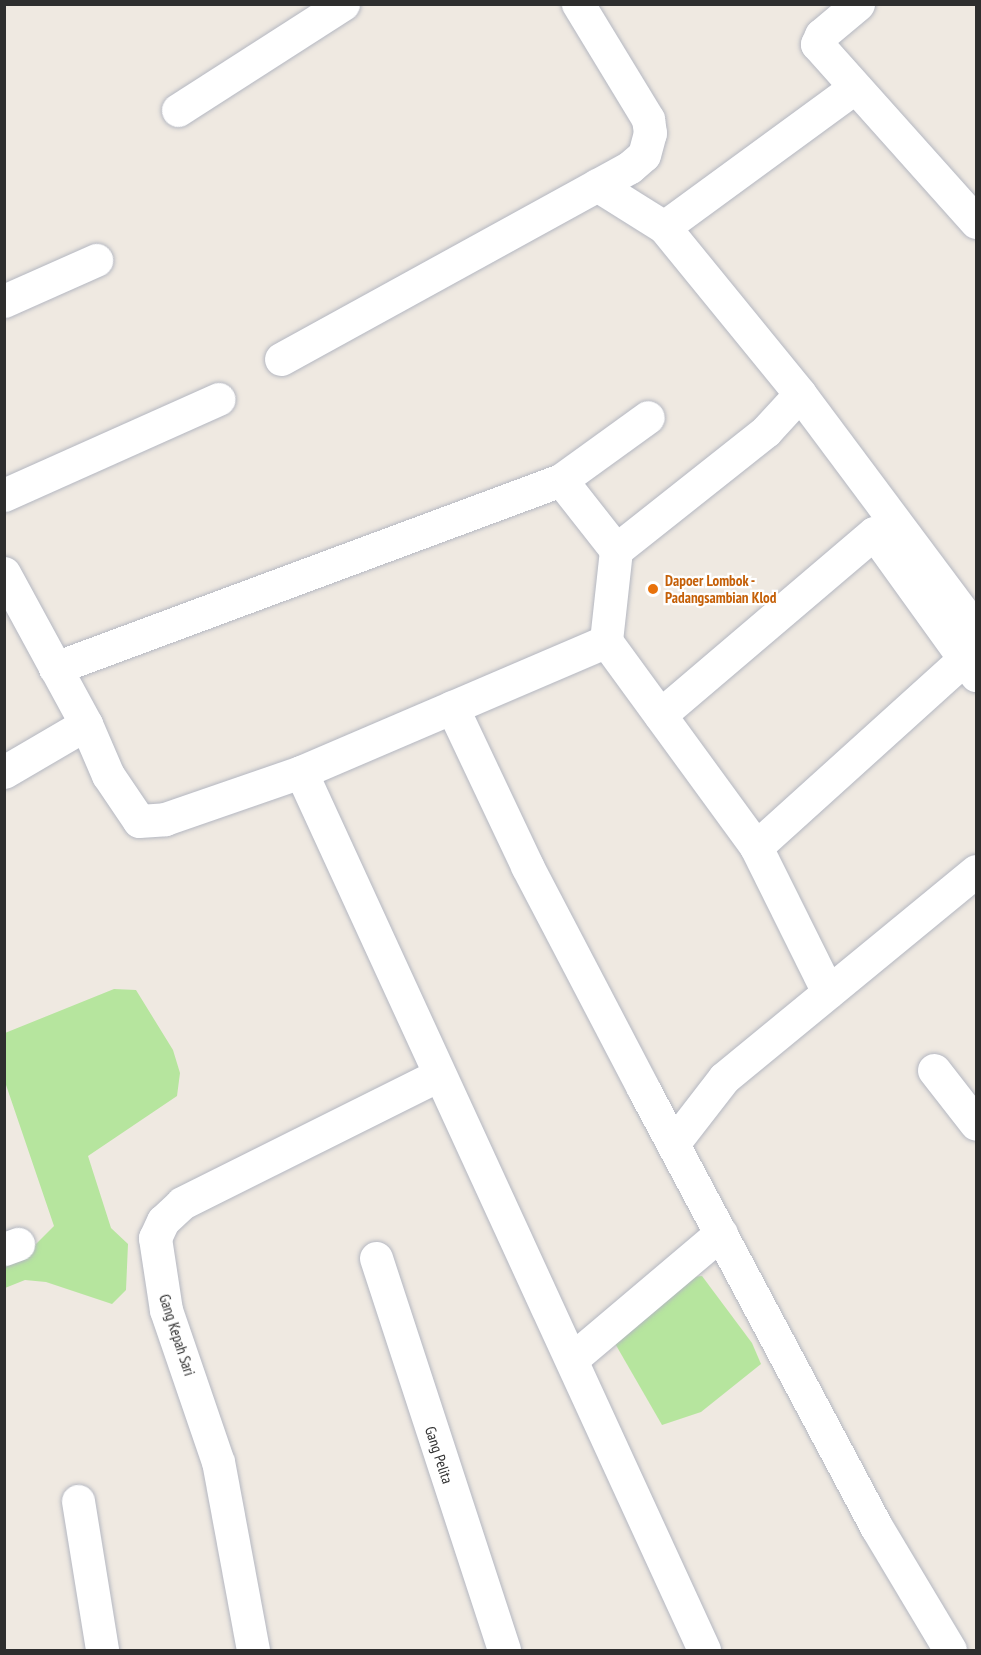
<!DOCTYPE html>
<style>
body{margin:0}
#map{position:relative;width:981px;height:1655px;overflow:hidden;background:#efe9e1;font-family:"PT Sans Narrow",sans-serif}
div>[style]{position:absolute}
.green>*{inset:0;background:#b6e59e}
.roads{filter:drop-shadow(0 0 2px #b4b7c1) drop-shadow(0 0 2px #b4b7c1)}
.street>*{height:33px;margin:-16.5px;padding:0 16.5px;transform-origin:16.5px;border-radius:16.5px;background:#fff}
.dots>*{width:16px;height:16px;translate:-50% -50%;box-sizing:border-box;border:3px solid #fff;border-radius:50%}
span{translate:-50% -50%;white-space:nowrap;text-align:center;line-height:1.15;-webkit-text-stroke:4.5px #fff;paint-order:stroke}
.food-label{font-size:15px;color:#c56008;font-weight:700}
.left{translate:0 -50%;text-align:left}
.street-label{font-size:15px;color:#2e2e2e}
.frame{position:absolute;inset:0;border:6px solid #2e2e2e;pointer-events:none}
</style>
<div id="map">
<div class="green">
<div style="clip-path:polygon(114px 989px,136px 990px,173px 1050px,180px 1073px,177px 1096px,88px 1156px,111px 1228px,128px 1244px,126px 1290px,112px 1304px,46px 1282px,25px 1280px,5px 1288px,5px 1264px,28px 1252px,54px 1226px,5px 1082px,5px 1033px)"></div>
<div style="clip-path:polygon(702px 1276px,752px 1343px,761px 1364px,701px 1412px,662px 1425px,613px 1340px,692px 1277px)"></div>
</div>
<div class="roads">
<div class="street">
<div style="left:858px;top:4px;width:48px;rotate:140deg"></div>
<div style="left:821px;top:35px;width:10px;rotate:114deg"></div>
<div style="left:817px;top:44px;width:239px;rotate:48.2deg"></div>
<div style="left:178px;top:110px;width:196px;rotate:-32.7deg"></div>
<div style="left:597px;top:185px;width:79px;rotate:32.1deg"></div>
<div style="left:664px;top:227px;width:215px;rotate:50.8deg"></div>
<div style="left:800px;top:394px;width:294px;rotate:53.3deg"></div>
<div style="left:664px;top:227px;width:235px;rotate:-36.2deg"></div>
<div style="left:4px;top:301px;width:101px;rotate:-24deg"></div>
<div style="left:281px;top:359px;width:398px;rotate:-28.8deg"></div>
<div style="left:630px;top:167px;width:18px;rotate:-41deg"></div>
<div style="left:644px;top:155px;width:23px;rotate:-75deg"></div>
<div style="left:650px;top:133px;width:14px;rotate:-98deg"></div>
<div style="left:648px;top:119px;width:135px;rotate:-121.3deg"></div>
<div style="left:561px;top:480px;width:89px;rotate:51.8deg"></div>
<div style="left:616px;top:550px;width:92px;rotate:96.3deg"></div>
<div style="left:606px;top:641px;width:255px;rotate:53.9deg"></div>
<div style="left:756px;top:847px;width:162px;rotate:63.6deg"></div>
<div style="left:4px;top:495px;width:235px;rotate:-24.1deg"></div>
<div style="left:616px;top:550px;width:191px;rotate:-38.4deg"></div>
<div style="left:766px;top:431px;width:50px;rotate:-47.4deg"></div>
<div style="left:4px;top:573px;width:172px;rotate:61.5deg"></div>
<div style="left:86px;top:724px;width:56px;rotate:66.7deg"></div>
<div style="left:108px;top:775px;width:55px;rotate:56deg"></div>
<div style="left:139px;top:821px;width:26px;rotate:-4deg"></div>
<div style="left:165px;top:819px;width:144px;rotate:-19.1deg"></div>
<div style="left:301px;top:772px;width:332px;rotate:-23.2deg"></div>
<div style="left:55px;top:668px;width:540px;rotate:-20.38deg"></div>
<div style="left:561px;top:480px;width:107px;rotate:-35.9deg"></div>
<div style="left:452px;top:707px;width:176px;rotate:64.7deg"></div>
<div style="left:527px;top:866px;width:250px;rotate:62.4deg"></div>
<div style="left:643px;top:1088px;width:498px;rotate:62deg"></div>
<div style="left:877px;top:1528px;width:142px;rotate:59.1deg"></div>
<div style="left:660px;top:715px;width:281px;rotate:-40.4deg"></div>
<div style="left:874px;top:533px;width:175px;rotate:54.3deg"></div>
<div style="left:4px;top:772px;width:95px;rotate:-30.3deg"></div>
<div style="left:301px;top:772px;width:966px;rotate:65.34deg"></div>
<div style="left:756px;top:847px;width:280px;rotate:-42.1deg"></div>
<div style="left:934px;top:1070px;width:68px;rotate:52.1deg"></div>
<div style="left:673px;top:1144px;width:83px;rotate:-52.3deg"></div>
<div style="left:724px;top:1078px;width:326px;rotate:-39.4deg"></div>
<div style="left:4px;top:1249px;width:15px;rotate:-20deg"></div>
<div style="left:376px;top:1258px;width:412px;rotate:71.9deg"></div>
<div style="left:572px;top:1359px;width:195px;rotate:-40.2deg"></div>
<div style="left:78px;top:1501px;width:151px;rotate:80.8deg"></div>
<div style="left:253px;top:1650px;width:191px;rotate:-100.5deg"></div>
<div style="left:218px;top:1462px;width:161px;rotate:-108.9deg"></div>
<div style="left:166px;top:1310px;width:73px;rotate:-98.7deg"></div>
<div style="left:155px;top:1238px;width:19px;rotate:-65deg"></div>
<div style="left:163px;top:1221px;width:26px;rotate:-43deg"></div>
<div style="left:182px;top:1203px;width:287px;rotate:-26.5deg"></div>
</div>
</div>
<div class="dots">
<div style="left:653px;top:589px;background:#e8710a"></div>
</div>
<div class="food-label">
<span class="left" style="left:665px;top:589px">Dapoer Lombok -<br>Padangsambian Klod</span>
</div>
<div class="street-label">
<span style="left:177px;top:1335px;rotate:72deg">Gang Kepah Sari</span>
<span style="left:439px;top:1455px;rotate:72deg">Gang Pelita</span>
</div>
<div class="frame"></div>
</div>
